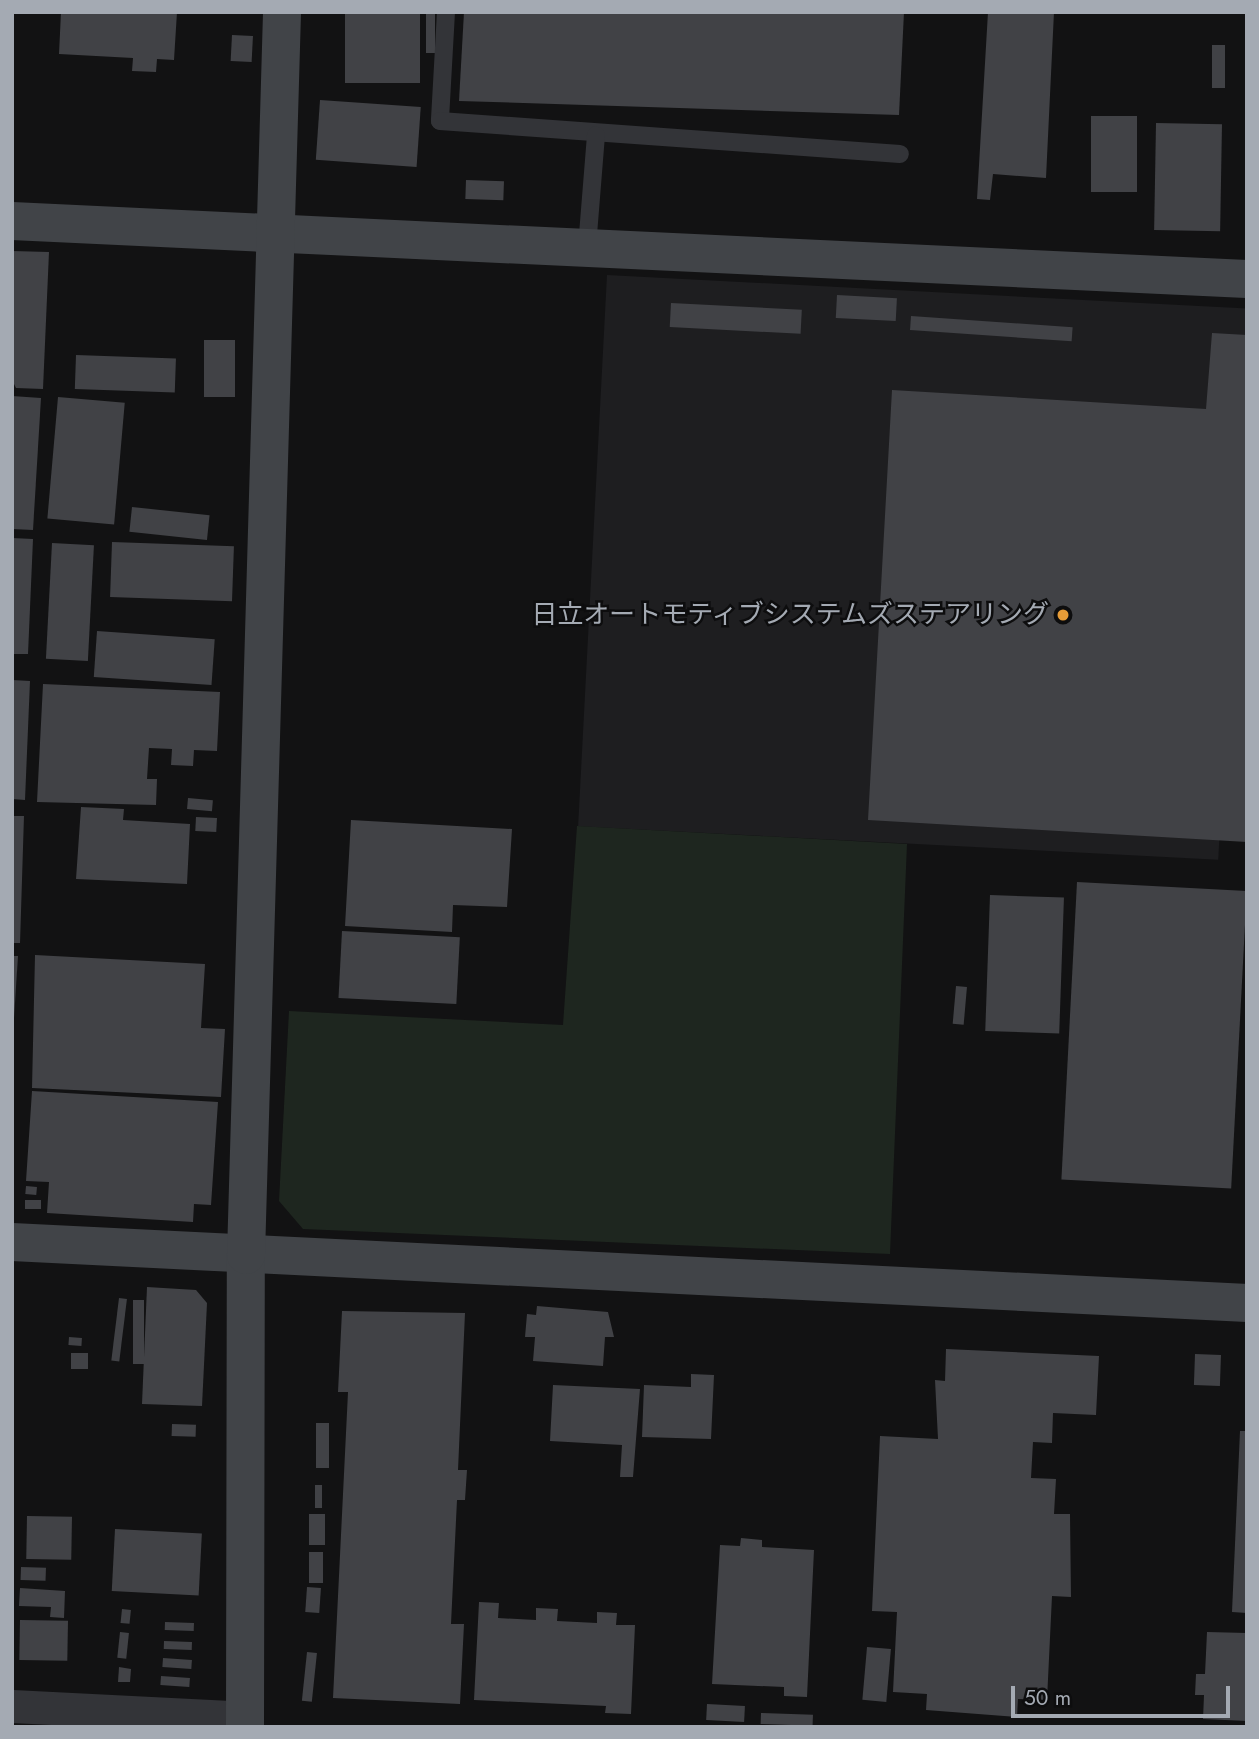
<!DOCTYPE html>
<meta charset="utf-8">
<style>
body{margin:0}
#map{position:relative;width:1259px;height:1739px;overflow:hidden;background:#121213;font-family:Jost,"Noto Sans JP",sans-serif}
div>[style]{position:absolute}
.built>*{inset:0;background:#1e1e20;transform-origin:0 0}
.green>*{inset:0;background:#1e261f}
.building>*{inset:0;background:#414246;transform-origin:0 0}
.lane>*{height:18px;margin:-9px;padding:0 9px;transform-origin:9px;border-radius:9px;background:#333438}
.street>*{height:33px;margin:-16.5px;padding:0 16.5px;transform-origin:16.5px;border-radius:16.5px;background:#333438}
.secondary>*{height:38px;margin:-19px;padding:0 19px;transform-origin:19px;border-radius:19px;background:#414448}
.dots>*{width:19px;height:19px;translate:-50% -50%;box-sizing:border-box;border:4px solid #0d0d0e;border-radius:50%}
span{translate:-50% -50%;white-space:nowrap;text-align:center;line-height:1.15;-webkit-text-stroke:5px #0d0d0e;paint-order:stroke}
.poi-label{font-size:26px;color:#a4aab3}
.right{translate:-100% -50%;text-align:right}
.frame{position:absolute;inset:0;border:14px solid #a4aab3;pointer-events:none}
.scale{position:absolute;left:1011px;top:1686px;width:219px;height:32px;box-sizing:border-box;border:4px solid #a4aab3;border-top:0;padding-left:9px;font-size:21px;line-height:24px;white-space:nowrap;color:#a4aab3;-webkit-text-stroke:5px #0d0d0e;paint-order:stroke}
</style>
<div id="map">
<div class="built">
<div style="left:607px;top:275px;width:641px;height:552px;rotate:3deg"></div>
</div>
<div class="green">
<div style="clip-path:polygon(577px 826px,907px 844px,890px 1254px,303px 1229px,279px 1201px,289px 1011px,563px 1025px)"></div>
</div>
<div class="building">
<div style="clip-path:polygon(61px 12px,177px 12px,174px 60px,157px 59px,156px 72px,132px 71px,133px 58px,59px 54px)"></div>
<div style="left:345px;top:12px;width:75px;height:71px"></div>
<div style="left:426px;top:12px;width:9px;height:41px"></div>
<div style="clip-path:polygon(464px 12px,904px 12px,899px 115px,459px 101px)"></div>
<div style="clip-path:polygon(988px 12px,1054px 12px,1046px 178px,993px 174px,990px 200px,977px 199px)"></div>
<div style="left:232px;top:35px;width:21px;height:26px;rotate:3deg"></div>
<div style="left:1212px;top:45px;width:13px;height:43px"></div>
<div style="left:320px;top:100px;width:101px;height:60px;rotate:4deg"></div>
<div style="left:1137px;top:116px;width:76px;height:46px;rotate:90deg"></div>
<div style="left:1156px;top:123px;width:66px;height:107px;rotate:1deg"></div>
<div style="left:466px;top:180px;width:38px;height:19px;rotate:2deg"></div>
<div style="clip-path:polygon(12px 251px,49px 252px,43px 389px,16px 388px,12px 380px)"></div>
<div style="left:837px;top:295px;width:60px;height:23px;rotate:3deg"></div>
<div style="left:671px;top:303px;width:131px;height:24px;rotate:3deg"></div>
<div style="left:911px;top:316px;width:162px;height:14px;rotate:4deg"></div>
<div style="clip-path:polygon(1212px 333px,1247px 335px,1247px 842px,868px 820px,892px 390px,1206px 409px)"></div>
<div style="left:204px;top:340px;width:31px;height:57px"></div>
<div style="left:76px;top:355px;width:100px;height:34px;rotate:2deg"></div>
<div style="clip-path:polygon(12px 396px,41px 398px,33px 530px,12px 529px)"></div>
<div style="left:58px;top:397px;width:67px;height:122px;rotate:5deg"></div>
<div style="left:132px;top:507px;width:78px;height:25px;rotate:6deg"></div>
<div style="clip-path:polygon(12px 538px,33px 539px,28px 654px,12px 654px)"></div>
<div style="left:112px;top:542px;width:122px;height:55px;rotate:2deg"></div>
<div style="left:52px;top:543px;width:42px;height:116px;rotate:3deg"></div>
<div style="left:97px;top:631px;width:118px;height:46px;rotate:4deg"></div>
<div style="clip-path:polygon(12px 680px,30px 681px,25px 800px,12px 799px)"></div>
<div style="clip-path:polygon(43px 684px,220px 692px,217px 751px,194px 750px,193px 766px,171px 765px,172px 749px,149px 748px,147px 779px,157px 779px,156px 805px,37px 802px)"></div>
<div style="left:188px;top:798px;width:25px;height:11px;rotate:5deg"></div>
<div style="clip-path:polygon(81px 807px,124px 809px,123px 820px,190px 824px,187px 884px,76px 879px)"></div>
<div style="clip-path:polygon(12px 816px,24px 816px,20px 943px,12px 943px)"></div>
<div style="left:196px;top:817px;width:21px;height:14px;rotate:3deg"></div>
<div style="clip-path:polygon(351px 820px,512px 829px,507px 907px,453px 905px,452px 932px,345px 926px)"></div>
<div style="left:1077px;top:882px;width:170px;height:298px;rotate:3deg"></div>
<div style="left:990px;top:895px;width:74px;height:136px;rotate:2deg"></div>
<div style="left:342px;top:931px;width:118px;height:67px;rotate:3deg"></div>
<div style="clip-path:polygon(35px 955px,205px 964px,201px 1028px,225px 1029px,221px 1097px,32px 1088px)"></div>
<div style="clip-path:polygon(12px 956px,18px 956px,14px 1018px,12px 1018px)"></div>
<div style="left:956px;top:986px;width:11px;height:38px;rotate:5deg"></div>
<div style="clip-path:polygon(32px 1091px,218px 1102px,211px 1205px,194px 1204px,193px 1222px,47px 1213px,49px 1182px,26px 1181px)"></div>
<div style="left:26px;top:1186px;width:11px;height:8px;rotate:5deg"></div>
<div style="left:25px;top:1200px;width:16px;height:9px"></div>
<div style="clip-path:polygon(147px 1287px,196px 1290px,207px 1303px,202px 1406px,142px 1404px)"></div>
<div style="left:119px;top:1298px;width:8px;height:63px;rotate:7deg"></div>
<div style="left:133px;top:1300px;width:11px;height:64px"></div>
<div style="clip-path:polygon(537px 1306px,608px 1312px,614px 1337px,605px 1337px,603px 1366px,533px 1361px,535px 1337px,525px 1337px,527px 1314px,536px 1315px)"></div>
<div style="clip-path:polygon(342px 1311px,465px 1313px,458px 1470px,467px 1470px,465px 1500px,457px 1500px,451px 1624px,464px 1624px,460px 1704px,333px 1698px,348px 1392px,338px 1392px)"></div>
<div style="left:69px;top:1337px;width:13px;height:8px;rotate:4deg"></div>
<div style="clip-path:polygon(946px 1349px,1099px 1356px,1096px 1415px,1053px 1413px,1052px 1443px,1033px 1442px,1031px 1478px,1056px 1479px,1054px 1514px,1070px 1514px,1071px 1597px,1052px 1596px,1047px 1700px,1018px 1699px,1017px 1717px,926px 1710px,927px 1694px,893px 1692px,897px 1612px,872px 1611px,880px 1436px,938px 1439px,935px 1380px,945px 1381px)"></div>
<div style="left:71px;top:1353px;width:17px;height:16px"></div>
<div style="left:1195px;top:1354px;width:26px;height:31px;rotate:2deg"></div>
<div style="clip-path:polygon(691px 1374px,714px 1375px,711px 1439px,642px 1437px,644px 1385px,691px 1387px)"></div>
<div style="clip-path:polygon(553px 1385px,640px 1389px,633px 1477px,620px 1477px,622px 1445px,550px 1441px)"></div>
<div style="left:316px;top:1423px;width:13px;height:45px"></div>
<div style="left:172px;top:1424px;width:24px;height:12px;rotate:2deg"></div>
<div style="clip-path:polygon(1240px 1431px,1247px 1431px,1247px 1613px,1232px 1612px)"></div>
<div style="left:315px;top:1485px;width:7px;height:23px"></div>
<div style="left:309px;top:1514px;width:16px;height:31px"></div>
<div style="left:27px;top:1516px;width:45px;height:43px;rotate:1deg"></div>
<div style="left:115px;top:1529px;width:87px;height:62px;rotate:3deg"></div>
<div style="clip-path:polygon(741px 1538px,762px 1540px,762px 1547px,814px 1550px,807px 1697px,784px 1696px,784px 1687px,712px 1684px,720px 1545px,740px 1546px)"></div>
<div style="left:309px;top:1552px;width:14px;height:31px"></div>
<div style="left:21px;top:1567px;width:25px;height:13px;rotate:2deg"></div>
<div style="left:307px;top:1587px;width:14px;height:25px;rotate:4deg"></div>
<div style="clip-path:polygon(20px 1588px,65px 1591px,64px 1618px,50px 1617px,51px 1607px,19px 1606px)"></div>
<div style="clip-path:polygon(479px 1602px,499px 1603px,498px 1618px,536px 1620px,536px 1608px,558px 1609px,557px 1621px,597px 1623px,597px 1612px,617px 1613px,616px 1625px,635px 1625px,631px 1714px,605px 1713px,606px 1706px,474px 1700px)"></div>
<div style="left:122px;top:1609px;width:9px;height:14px;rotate:6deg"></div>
<div style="left:20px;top:1620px;width:48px;height:40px;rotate:1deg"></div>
<div style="left:165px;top:1622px;width:29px;height:8px;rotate:2deg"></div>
<div style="left:120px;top:1632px;width:9px;height:26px;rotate:6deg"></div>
<div style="clip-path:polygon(1207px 1632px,1247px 1633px,1247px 1721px,1203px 1719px,1204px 1695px,1195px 1695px,1196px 1674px,1205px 1674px)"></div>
<div style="left:164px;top:1641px;width:28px;height:8px;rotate:2deg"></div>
<div style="left:867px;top:1647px;width:24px;height:53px;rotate:5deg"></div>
<div style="left:307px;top:1652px;width:10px;height:49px;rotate:6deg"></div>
<div style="left:163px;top:1658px;width:29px;height:9px;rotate:4deg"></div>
<div style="clip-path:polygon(119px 1667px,131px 1669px,130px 1682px,118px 1682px)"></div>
<div style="left:161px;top:1676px;width:29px;height:9px;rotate:4deg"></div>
<div style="left:707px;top:1704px;width:38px;height:16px;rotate:3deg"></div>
<div style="left:761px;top:1713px;width:52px;height:11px;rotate:2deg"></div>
</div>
<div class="lane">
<div style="left:446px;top:12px;width:109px;rotate:93.2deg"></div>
<div style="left:440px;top:121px;width:461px;rotate:4.1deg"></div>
<div style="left:587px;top:247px;width:112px;rotate:-85.4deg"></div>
</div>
<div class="street">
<div style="left:12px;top:1706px;width:233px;rotate:2.9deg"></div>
</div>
<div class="secondary">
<div style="left:12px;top:221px;width:1236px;rotate:2.69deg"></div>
<div style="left:12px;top:1242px;width:1237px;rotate:2.83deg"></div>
<div style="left:245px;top:1727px;width:472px;rotate:-89.9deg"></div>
<div style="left:246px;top:1255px;width:1244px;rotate:-88.34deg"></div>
</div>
<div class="dots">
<div style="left:1063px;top:615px;background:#e69b37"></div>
</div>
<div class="poi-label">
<span class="right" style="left:1049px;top:615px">日立オートモティブシステムズステアリング</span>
</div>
<div class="frame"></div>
<div class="scale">50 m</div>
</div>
